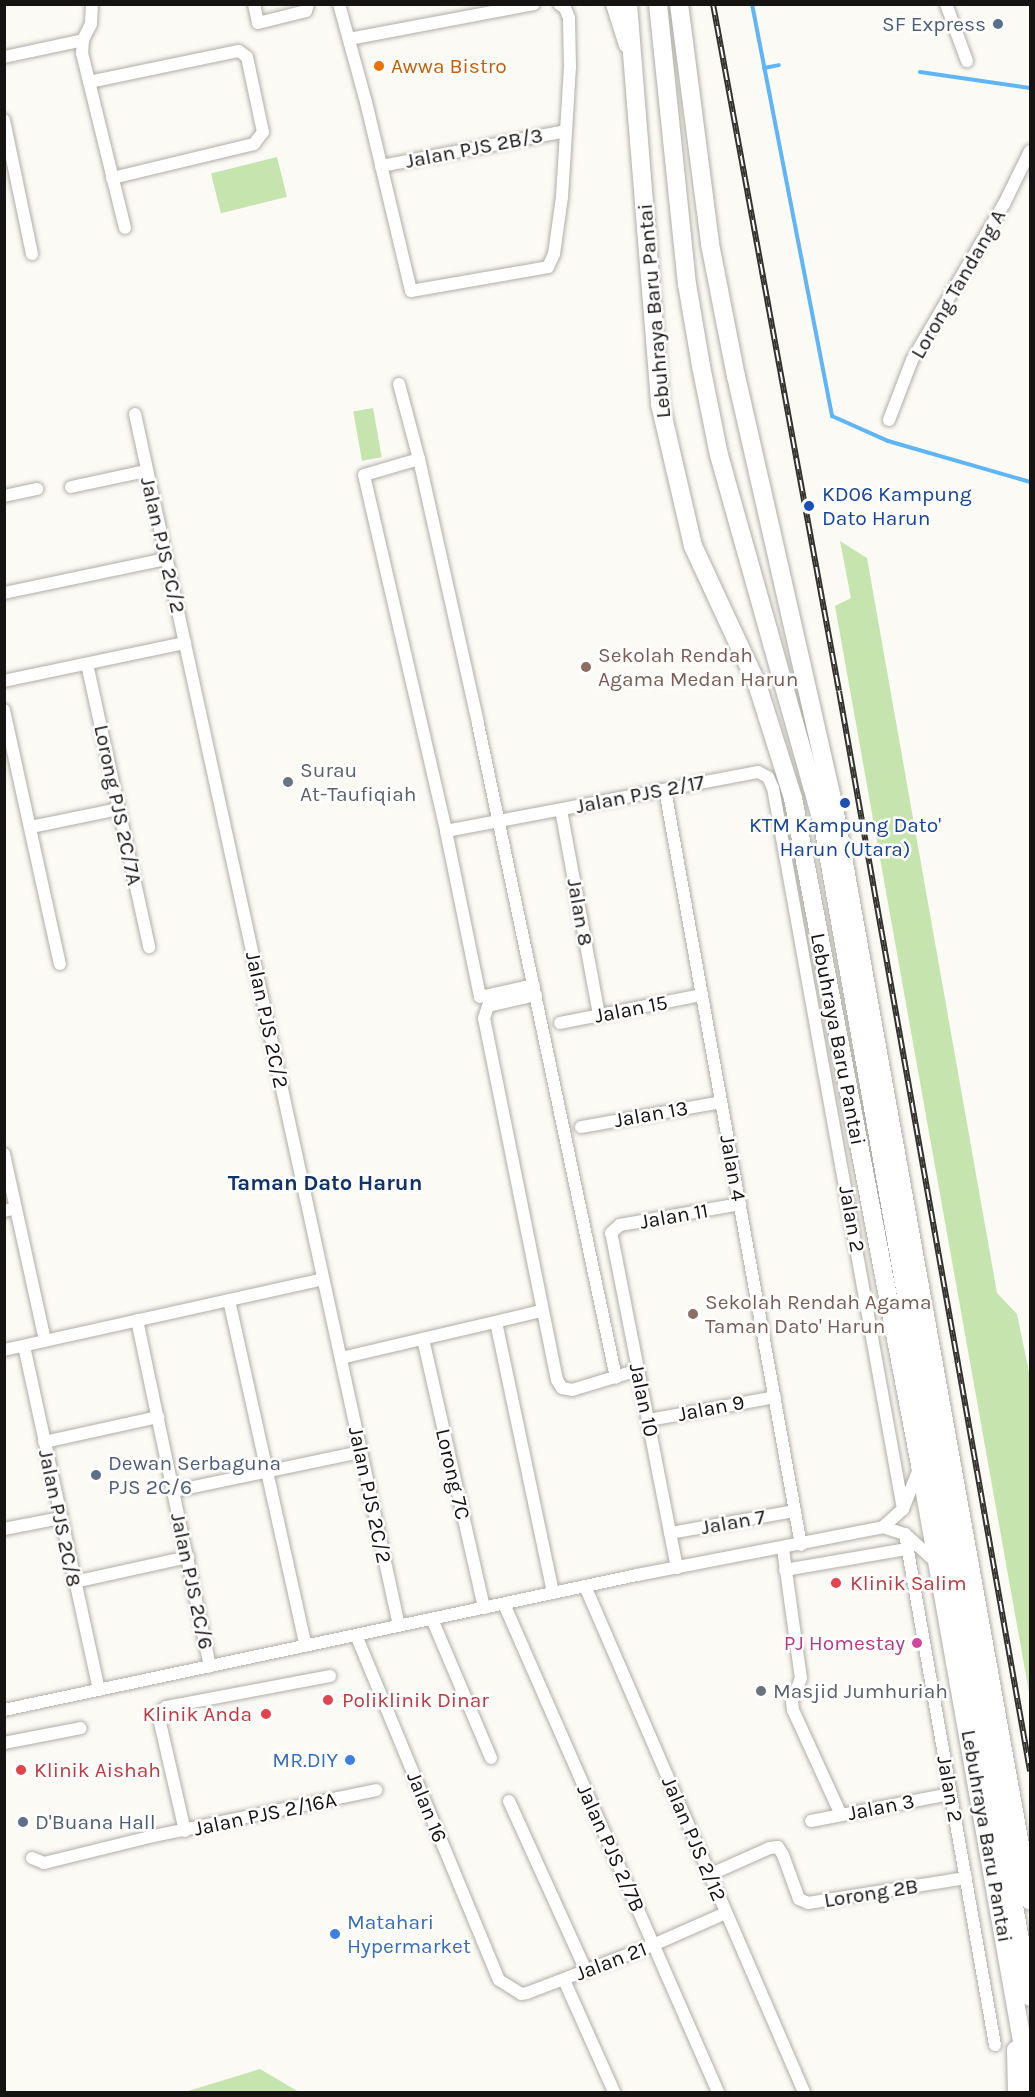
<!DOCTYPE html>
<style>
body{margin:0}
#map{position:relative;width:1035px;height:2097px;overflow:hidden;background:#fcfaf4;font-family:Karla,sans-serif}
div>[style]{position:absolute}
.green>*{inset:0;background:#c5e4ae;transform-origin:0 0}
.stream>*{height:4px;margin:-2px;padding:0 2px;transform-origin:2px;border-radius:2px;background:#5fb5f5}
.roads{filter:drop-shadow(0 0 2px #b0aea8) drop-shadow(0 0 2px #b0aea8)}
.minor>*{height:12px;margin:-6px;padding:0 6px;transform-origin:6px;border-radius:6px;background:#fff}
.major>*{height:16px;margin:-8px;padding:0 8px;transform-origin:8px;border-radius:8px;background:#fff}
.highway>*{height:18px;margin:-9px;padding:0 9px;transform-origin:9px;border-radius:9px;background:#fff}
.rail>*{height:6px;margin-top:-3px;transform-origin:0;background:repeating-linear-gradient(90deg,#fff 0 11px,#33322f 0 22px);box-sizing:border-box;border-block:2px solid #33322f}
.dots>*{width:16px;height:16px;translate:-50% -50%;box-sizing:border-box;border:3px solid #fff;border-radius:50%}
span{translate:-50% -50%;white-space:nowrap;text-align:center;line-height:1.15;-webkit-text-stroke:5px #fff;paint-order:stroke}
.service-label{font-size:21px;color:#4e5e75}
.right{translate:-100% -50%;text-align:right}
.left{translate:0 -50%;text-align:left}
.food-label{font-size:21px;color:#c56008}
.street-label{font-size:21px;color:#151412}
.transit-label{font-size:21px;color:#164399}
.education-label{font-size:21px;color:#785e54}
.worship-label{font-size:21px;color:#5b616d}
.health-label{font-size:21px;color:#be3a42}
.hotel-label{font-size:21px;color:#b23c85}
.shop-label{font-size:21px;color:#366cbe}
.neighbourhood-label{font-size:22px;color:#113266;font-weight:700}
.frame{position:absolute;inset:0;border:6px solid #151412;pointer-events:none}
</style>
<div id="map">
<div class="green">
<div style="left:277px;top:157px;width:41px;height:68px;rotate:76deg"></div>
<div style="left:373px;top:408px;width:50px;height:20px;rotate:80deg"></div>
<div style="clip-path:polygon(840px 541px,867px 558px,997px 1293px,1017px 1314px,1030px 1377px,1030px 1698px,835px 606px,851px 598px)"></div>
<div style="clip-path:polygon(260px 2069px,299px 2092px,185px 2092px)"></div>
</div>
<div class="stream">
<div style="left:752px;top:4px;width:420px;rotate:79deg"></div>
<div style="left:832px;top:416px;width:61px;rotate:24.1deg"></div>
<div style="left:888px;top:441px;width:148px;rotate:16.1deg"></div>
<div style="left:764px;top:68px;width:15px;rotate:-11deg"></div>
<div style="left:920px;top:72px;width:111px;rotate:8.3deg"></div>
</div>
<div class="roads">
<div class="minor">
<div style="left:92px;top:4px;width:20px;rotate:93deg"></div>
<div style="left:91px;top:24px;width:18px;rotate:117deg"></div>
<div style="left:83px;top:40px;width:13px;rotate:94deg"></div>
<div style="left:82px;top:53px;width:180px;rotate:76.2deg"></div>
<div style="left:254px;top:4px;width:19px;rotate:78deg"></div>
<div style="left:258px;top:23px;width:49px;rotate:-14deg"></div>
<div style="left:306px;top:11px;width:7px;rotate:-74deg"></div>
<div style="left:339px;top:4px;width:102px;rotate:74.6deg"></div>
<div style="left:366px;top:102px;width:194px;rotate:76.6deg"></div>
<div style="left:411px;top:291px;width:139px;rotate:-9.9deg"></div>
<div style="left:548px;top:267px;width:14px;rotate:-65deg"></div>
<div style="left:554px;top:254px;width:58px;rotate:-82deg"></div>
<div style="left:562px;top:197px;width:130px;rotate:-86.5deg"></div>
<div style="left:570px;top:67px;width:49px;rotate:-91.2deg"></div>
<div style="left:569px;top:18px;width:11px;rotate:-112deg"></div>
<div style="left:565px;top:8px;width:7px;rotate:-146deg"></div>
<div style="left:946px;top:4px;width:61px;rotate:69.8deg"></div>
<div style="left:349px;top:39px;width:188px;rotate:-10.7deg"></div>
<div style="left:4px;top:57px;width:81px;rotate:-12.1deg"></div>
<div style="left:89px;top:82px;width:153px;rotate:-11.7deg"></div>
<div style="left:239px;top:51px;width:10px;rotate:37deg"></div>
<div style="left:247px;top:57px;width:77px;rotate:78deg"></div>
<div style="left:263px;top:132px;width:15px;rotate:127deg"></div>
<div style="left:254px;top:144px;width:146px;rotate:166.5deg"></div>
<div style="left:4px;top:120px;width:137px;rotate:78.2deg"></div>
<div style="left:381px;top:166px;width:188px;rotate:-10.7deg"></div>
<div style="left:399px;top:384px;width:78px;rotate:75.1deg"></div>
<div style="left:419px;top:459px;width:271px;rotate:77.4deg"></div>
<div style="left:478px;top:724px;width:668px;rotate:78.08deg"></div>
<div style="left:135px;top:414px;width:1240px;rotate:77.71deg"></div>
<div style="left:889px;top:420px;width:64px;rotate:-69deg"></div>
<div style="left:912px;top:360px;width:181px;rotate:-59.5deg"></div>
<div style="left:1004px;top:204px;width:59px;rotate:-63.9deg"></div>
<div style="left:419px;top:459px;width:57px;rotate:163.8deg"></div>
<div style="left:364px;top:475px;width:365px;rotate:77deg"></div>
<div style="left:446px;top:831px;width:169px;rotate:78.4deg"></div>
<div style="left:480px;top:997px;width:55px;rotate:-12.5deg"></div>
<div style="left:71px;top:487px;width:77px;rotate:-12deg"></div>
<div style="left:4px;top:496px;width:34px;rotate:-12deg"></div>
<div style="left:4px;top:593px;width:166px;rotate:-11.9deg"></div>
<div style="left:87px;top:664px;width:290px;rotate:77.6deg"></div>
<div style="left:4px;top:681px;width:185px;rotate:-11.9deg"></div>
<div style="left:4px;top:710px;width:260px;rotate:77.6deg"></div>
<div style="left:665px;top:790px;width:767px;rotate:79.79deg"></div>
<div style="left:561px;top:810px;width:208px;rotate:79.5deg"></div>
<div style="left:31px;top:827px;width:90px;rotate:-11.6deg"></div>
<div style="left:446px;top:831px;width:318px;rotate:-10.7deg"></div>
<div style="left:758px;top:772px;width:11px;rotate:27deg"></div>
<div style="left:768px;top:777px;width:12px;rotate:66deg"></div>
<div style="left:773px;top:788px;width:733px;rotate:79.78deg"></div>
<div style="left:536px;top:995px;width:49px;rotate:167.1deg"></div>
<div style="left:488px;top:1006px;width:13px;rotate:108deg"></div>
<div style="left:484px;top:1018px;width:369px;rotate:78.6deg"></div>
<div style="left:557px;top:1380px;width:9px;rotate:58deg"></div>
<div style="left:562px;top:1388px;width:10px;rotate:11deg"></div>
<div style="left:572px;top:1390px;width:69px;rotate:-16.9deg"></div>
<div style="left:560px;top:1023px;width:145px;rotate:-11.2deg"></div>
<div style="left:581px;top:1127px;width:142px;rotate:-10.1deg"></div>
<div style="left:4px;top:1154px;width:191px;rotate:77.6deg"></div>
<div style="left:4px;top:1211px;width:12px;rotate:-14deg"></div>
<div style="left:229px;top:1300px;width:354px;rotate:77.5deg"></div>
<div style="left:137px;top:1320px;width:354px;rotate:78.1deg"></div>
<div style="left:496px;top:1322px;width:277px;rotate:78.1deg"></div>
<div style="left:423px;top:1339px;width:276px;rotate:77.2deg"></div>
<div style="left:24px;top:1346px;width:352px;rotate:77.7deg"></div>
<div style="left:4px;top:1350px;width:327px;rotate:-12.5deg"></div>
<div style="left:341px;top:1358px;width:206px;rotate:-13.2deg"></div>
<div style="left:649px;top:1420px;width:128px;rotate:-10.3deg"></div>
<div style="left:44px;top:1442px;width:117px;rotate:-12.4deg"></div>
<div style="left:174px;top:1491px;width:191px;rotate:-11.8deg"></div>
<div style="left:883px;top:1527px;width:27px;rotate:-42deg"></div>
<div style="left:903px;top:1509px;width:43px;rotate:-68.2deg"></div>
<div style="left:4px;top:1529px;width:57px;rotate:-11.1deg"></div>
<div style="left:670px;top:1533px;width:127px;rotate:-10deg"></div>
<div style="left:905px;top:1534px;width:519px;rotate:80.01deg"></div>
<div style="left:783px;top:1549px;width:130px;rotate:82.1deg"></div>
<div style="left:801px;top:1678px;width:25px;rotate:111deg"></div>
<div style="left:792px;top:1701px;width:9px;rotate:84deg"></div>
<div style="left:793px;top:1710px;width:115px;rotate:65.4deg"></div>
<div style="left:677px;top:1568px;width:341px;rotate:-101.1deg"></div>
<div style="left:611px;top:1233px;width:12px;rotate:-42deg"></div>
<div style="left:620px;top:1225px;width:122px;rotate:-9.9deg"></div>
<div style="left:785px;top:1570px;width:124px;rotate:-9.8deg"></div>
<div style="left:74px;top:1582px;width:117px;rotate:-12.4deg"></div>
<div style="left:585px;top:1586px;width:551px;rotate:66.6deg"></div>
<div style="left:504px;top:1604px;width:533px;rotate:66.32deg"></div>
<div style="left:432px;top:1619px;width:151px;rotate:67deg"></div>
<div style="left:356px;top:1635px;width:373px;rotate:67.5deg"></div>
<div style="left:499px;top:1980px;width:26px;rotate:32deg"></div>
<div style="left:521px;top:1994px;width:6px;rotate:-9deg"></div>
<div style="left:527px;top:1993px;width:135px;rotate:-20.9deg"></div>
<div style="left:653px;top:1945px;width:80px;rotate:-23.7deg"></div>
<div style="left:4px;top:1710px;width:647px;rotate:-12.04deg"></div>
<div style="left:637px;top:1575px;width:251px;rotate:-11deg"></div>
<div style="left:883px;top:1527px;width:23px;rotate:18deg"></div>
<div style="left:905px;top:1534px;width:43px;rotate:42.2deg"></div>
<div style="left:4px;top:1743px;width:78px;rotate:-11deg"></div>
<div style="left:509px;top:1801px;width:187px;rotate:65.6deg"></div>
<div style="left:811px;top:1821px;width:142px;rotate:-11deg"></div>
<div style="left:185px;top:1831px;width:116px;rotate:-103deg"></div>
<div style="left:159px;top:1718px;width:7px;rotate:-74deg"></div>
<div style="left:161px;top:1711px;width:6px;rotate:-39deg"></div>
<div style="left:166px;top:1707px;width:167px;rotate:-10.7deg"></div>
<div style="left:32px;top:1858px;width:13px;rotate:23deg"></div>
<div style="left:44px;top:1863px;width:113px;rotate:-13.8deg"></div>
<div style="left:154px;top:1836px;width:227px;rotate:-11.7deg"></div>
<div style="left:709px;top:1875px;width:67px;rotate:-23.9deg"></div>
<div style="left:770px;top:1848px;width:8px;rotate:-7deg"></div>
<div style="left:778px;top:1847px;width:9px;rotate:58deg"></div>
<div style="left:783px;top:1855px;width:47px;rotate:70deg"></div>
<div style="left:799px;top:1899px;width:10px;rotate:24deg"></div>
<div style="left:808px;top:1903px;width:160px;rotate:-9deg"></div>
<div style="left:564px;top:1980px;width:123px;rotate:65.9deg"></div>
</div>
<div class="major">
<div style="left:614px;top:4px;width:43px;rotate:72.4deg"></div>
</div>
<div class="highway">
<div style="left:628px;top:4px;width:401px;rotate:85.4deg"></div>
<div style="left:660px;top:404px;width:146px;rotate:76.9deg"></div>
<div style="left:693px;top:546px;width:152px;rotate:65.1deg"></div>
<div style="left:757px;top:684px;width:120px;rotate:72.5deg"></div>
<div style="left:793px;top:798px;width:679px;rotate:79.22deg"></div>
<div style="left:920px;top:1465px;width:631px;rotate:79.96deg"></div>
<div style="left:658px;top:4px;width:281px;rotate:84.1deg"></div>
<div style="left:687px;top:284px;width:83px;rotate:80.3deg"></div>
<div style="left:701px;top:366px;width:91px;rotate:78.6deg"></div>
<div style="left:719px;top:455px;width:384px;rotate:74.3deg"></div>
<div style="left:823px;top:825px;width:1190px;rotate:79.98deg"></div>
<div style="left:679px;top:4px;width:242px;rotate:82.6deg"></div>
<div style="left:710px;top:244px;width:135px;rotate:78.9deg"></div>
<div style="left:736px;top:376px;width:442px;rotate:77.2deg"></div>
<div style="left:834px;top:807px;width:1111px;rotate:79.84deg"></div>
<div style="left:1016px;top:2050px;width:42px;rotate:88.6deg"></div>
</div>
</div>
<div class="rail">
<div style="left:713px;top:4px;width:698px;rotate:79.61deg"></div>
<div style="left:839px;top:691px;width:1097px;rotate:79.97deg"></div>
</div>
<div class="dots">
<div style="left:998px;top:24px;background:#5c6f8a"></div>
<div style="left:379px;top:66px;background:#e8710a"></div>
<div style="left:809px;top:506px;background:#1a4fb4"></div>
<div style="left:586px;top:667px;background:#8d6e63"></div>
<div style="left:288px;top:782px;background:#6b7280"></div>
<div style="left:845px;top:803px;background:#1a4fb4"></div>
<div style="left:693px;top:1314px;background:#8d6e63"></div>
<div style="left:96px;top:1475px;background:#5c6f8a"></div>
<div style="left:836px;top:1583px;background:#e0444e"></div>
<div style="left:917px;top:1643px;background:#d1479c"></div>
<div style="left:761px;top:1691px;background:#6b7280"></div>
<div style="left:328px;top:1700px;background:#e0444e"></div>
<div style="left:266px;top:1714px;background:#e0444e"></div>
<div style="left:350px;top:1760px;background:#3f7fe0"></div>
<div style="left:21px;top:1770px;background:#e0444e"></div>
<div style="left:23px;top:1822px;background:#5c6f8a"></div>
<div style="left:335px;top:1934px;background:#3f7fe0"></div>
</div>
<div class="service-label">
<span class="right" style="left:986px;top:24px">SF Express</span>
<span class="left" style="left:108px;top:1475px">Dewan Serbaguna<br>PJS 2C/6</span>
<span class="left" style="left:35px;top:1822px">D'Buana Hall</span>
</div>
<div class="food-label">
<span class="left" style="left:391px;top:66px">Awwa Bistro</span>
</div>
<div class="street-label">
<span style="left:474px;top:148px;rotate:-11deg">Jalan PJS 2B/3</span>
<span style="left:958px;top:284px;rotate:-60deg">Lorong Tandang A</span>
<span style="left:654px;top:311px;rotate:-95deg">Lebuhraya Baru Pantai</span>
<span style="left:163px;top:545px;rotate:77deg">Jalan PJS 2C/2</span>
<span style="left:640px;top:794px;rotate:-11deg">Jalan PJS 2/17</span>
<span style="left:118px;top:805px;rotate:78deg">Lorong PJS 2C/7A</span>
<span style="left:580px;top:912px;rotate:80deg">Jalan 8</span>
<span style="left:631px;top:1009px;rotate:-11deg">Jalan 15</span>
<span style="left:267px;top:1020px;rotate:78deg">Jalan PJS 2C/2</span>
<span style="left:838px;top:1039px;rotate:79deg">Lebuhraya Baru Pantai</span>
<span style="left:651px;top:1114px;rotate:-10deg">Jalan 13</span>
<span style="left:733px;top:1168px;rotate:80deg">Jalan 4</span>
<span style="left:674px;top:1216px;rotate:-10deg">Jalan 11</span>
<span style="left:852px;top:1219px;rotate:80deg">Jalan 2</span>
<span style="left:644px;top:1400px;rotate:78deg">Jalan 10</span>
<span style="left:711px;top:1408px;rotate:-11deg">Jalan 9</span>
<span style="left:453px;top:1474px;rotate:77deg">Lorong 7C</span>
<span style="left:370px;top:1495px;rotate:78deg">Jalan PJS 2C/2</span>
<span style="left:60px;top:1518px;rotate:78deg">Jalan PJS 2C/8</span>
<span style="left:733px;top:1522px;rotate:-10deg">Jalan 7</span>
<span style="left:192px;top:1581px;rotate:78deg">Jalan PJS 2C/6</span>
<span style="left:950px;top:1789px;rotate:80deg">Jalan 2</span>
<span style="left:427px;top:1807px;rotate:68deg">Jalan 16</span>
<span style="left:881px;top:1807px;rotate:-11deg">Jalan 3</span>
<span style="left:265px;top:1814px;rotate:-12deg">Jalan PJS 2/16A</span>
<span style="left:987px;top:1836px;rotate:80deg">Lebuhraya Baru Pantai</span>
<span style="left:694px;top:1839px;rotate:67deg">Jalan PJS 2/12</span>
<span style="left:611px;top:1848px;rotate:66deg">Jalan PJS 2/7B</span>
<span style="left:871px;top:1893px;rotate:-9deg">Lorong 2B</span>
<span style="left:611px;top:1961px;rotate:-21deg">Jalan 21</span>
</div>
<div class="transit-label">
<span class="left" style="left:822px;top:506px">KD06 Kampung<br>Dato Harun</span>
<span style="left:845px;top:837px">KTM Kampung Dato'<br>Harun (Utara)</span>
</div>
<div class="education-label">
<span class="left" style="left:598px;top:667px">Sekolah Rendah<br>Agama Medan Harun</span>
<span class="left" style="left:705px;top:1314px">Sekolah Rendah Agama<br>Taman Dato' Harun</span>
</div>
<div class="worship-label">
<span class="left" style="left:300px;top:782px">Surau<br>At-Taufiqiah</span>
<span class="left" style="left:773px;top:1691px">Masjid Jumhuriah</span>
</div>
<div class="health-label">
<span class="left" style="left:850px;top:1583px">Klinik Salim</span>
<span class="left" style="left:342px;top:1700px">Poliklinik Dinar</span>
<span class="right" style="left:252px;top:1714px">Klinik Anda</span>
<span class="left" style="left:34px;top:1770px">Klinik Aishah</span>
</div>
<div class="hotel-label">
<span class="right" style="left:905px;top:1643px">PJ Homestay</span>
</div>
<div class="shop-label">
<span class="right" style="left:338px;top:1760px">MR.DIY</span>
<span class="left" style="left:347px;top:1934px">Matahari<br>Hypermarket</span>
</div>
<div class="neighbourhood-label">
<span style="left:325px;top:1184px">Taman Dato Harun</span>
</div>
<div class="frame"></div>
</div>
